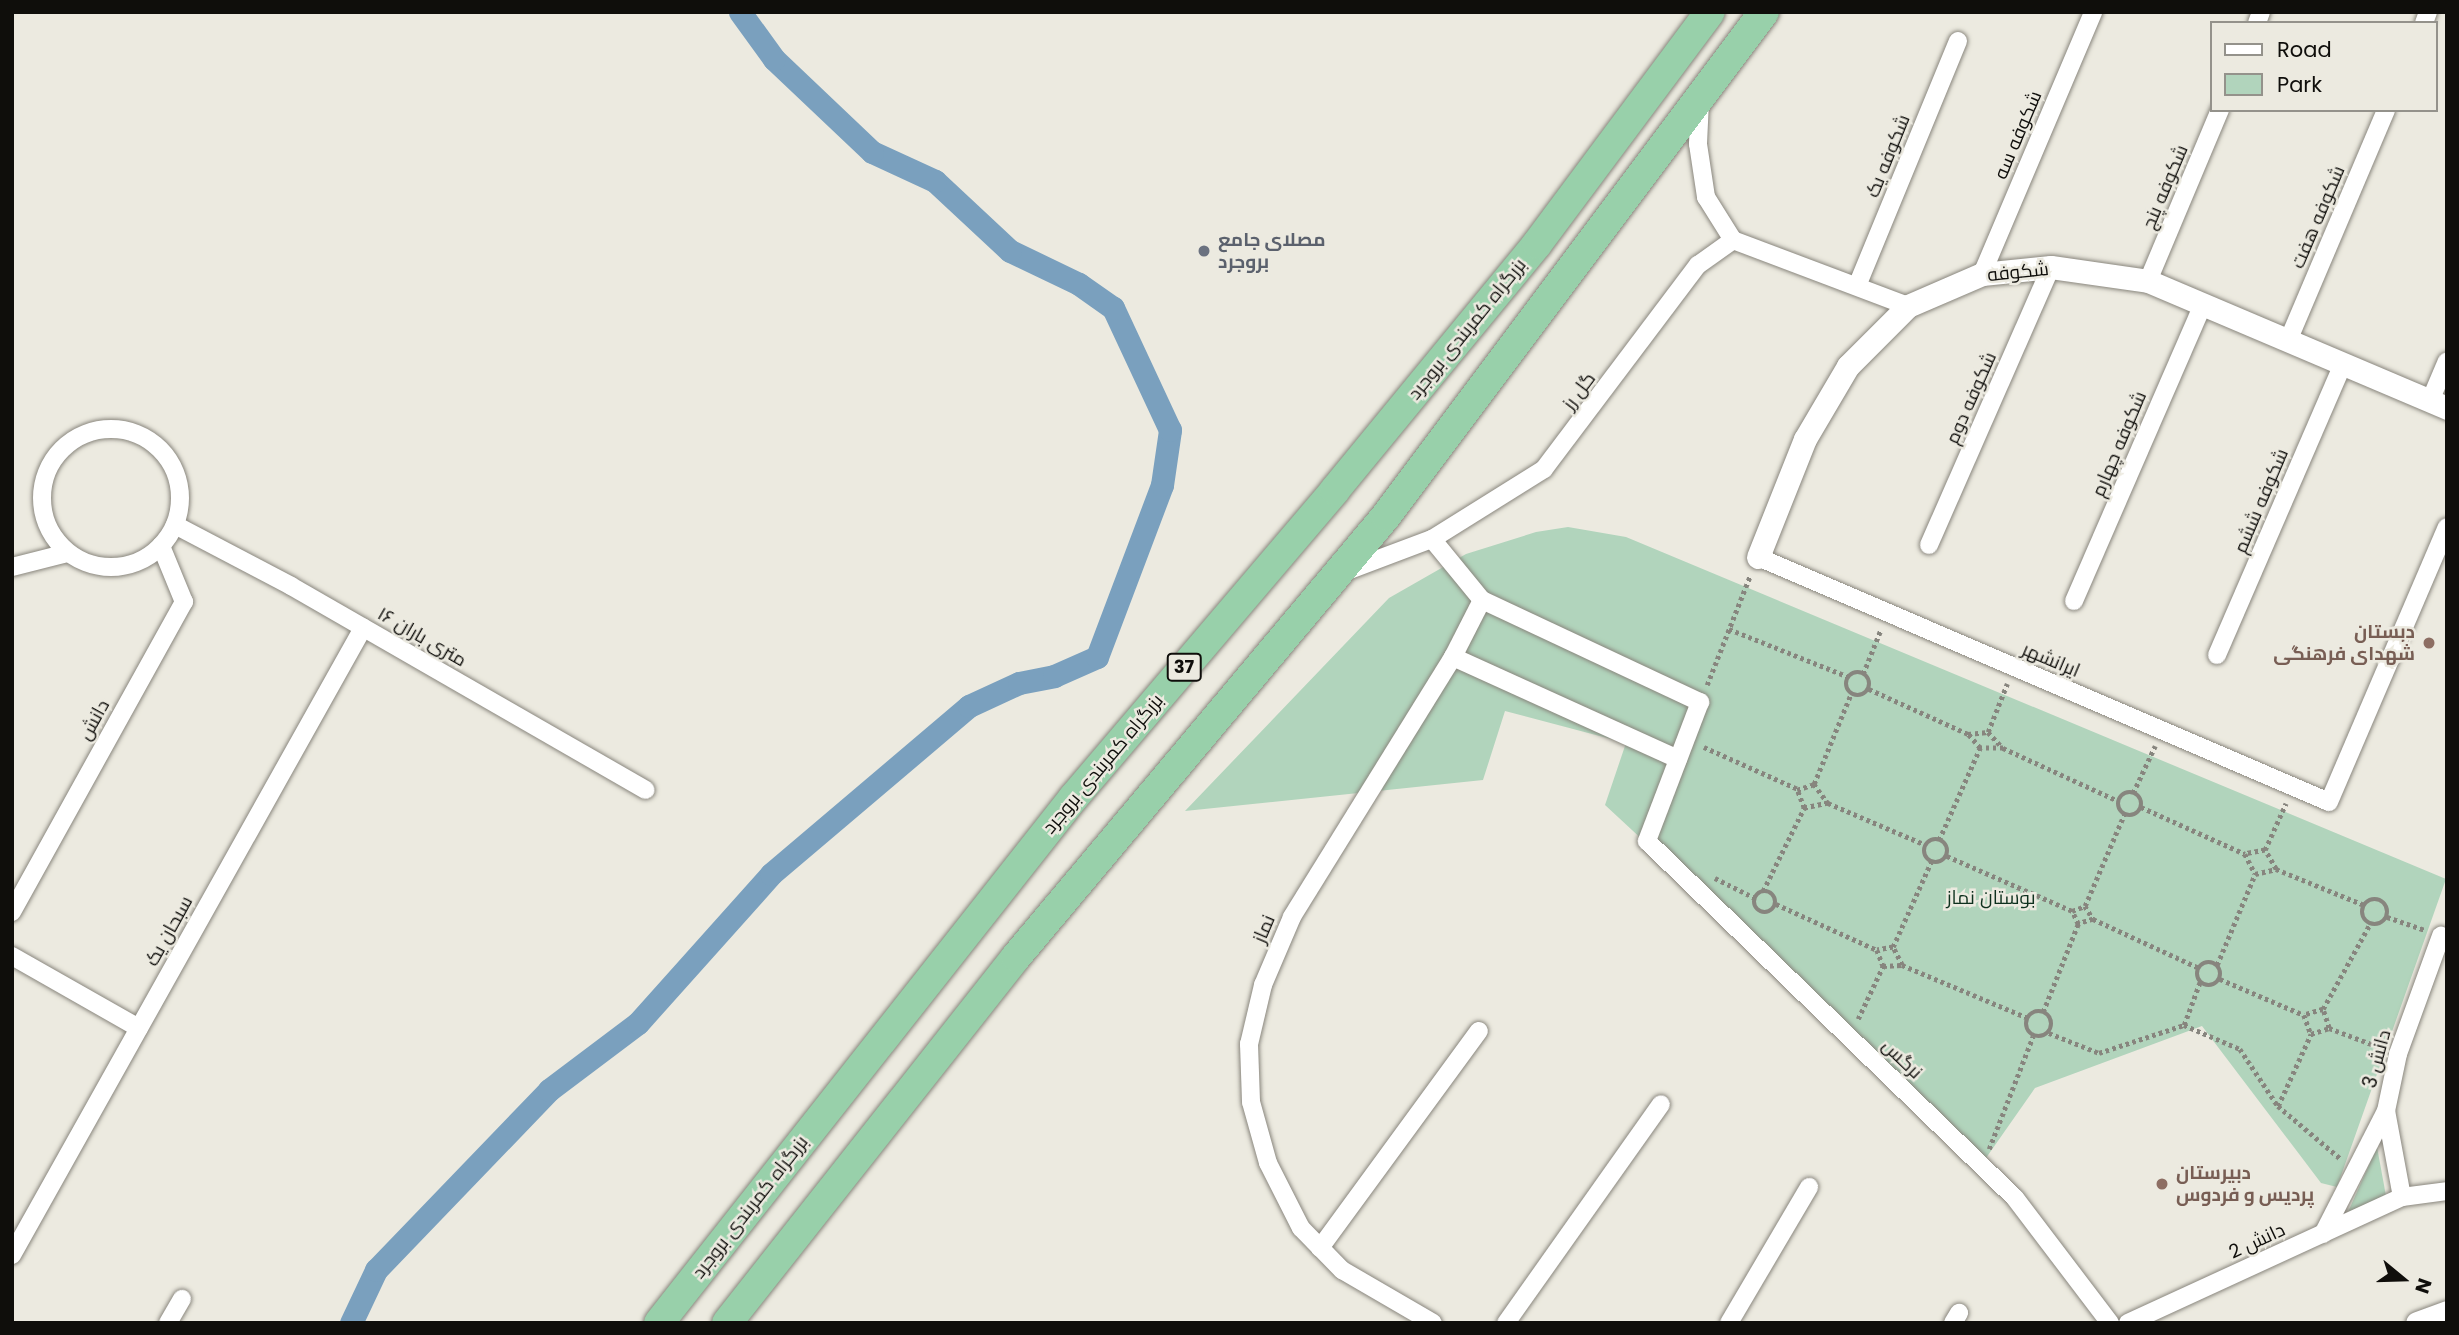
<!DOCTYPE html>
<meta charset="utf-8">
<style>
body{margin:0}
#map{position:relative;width:2459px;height:1335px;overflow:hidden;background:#eceae0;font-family:Poppins,Cairo,sans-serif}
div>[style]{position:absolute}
.green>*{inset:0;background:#b1d4bc}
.canal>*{height:23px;margin:-11.5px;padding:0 11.5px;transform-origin:11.5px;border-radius:11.5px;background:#7aa0be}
.path>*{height:4.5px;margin-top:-2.25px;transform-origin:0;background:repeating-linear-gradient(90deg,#87857e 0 3.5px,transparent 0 7px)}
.path>.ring{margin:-2.25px;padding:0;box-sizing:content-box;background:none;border:4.5px solid #87857e;border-radius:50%}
.roads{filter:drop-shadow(0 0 2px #89867d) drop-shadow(0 0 2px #89867d)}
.minor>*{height:18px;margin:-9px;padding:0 9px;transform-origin:9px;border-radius:9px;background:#fff}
.minor>.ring{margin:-9px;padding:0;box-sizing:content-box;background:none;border:18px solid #fff;border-radius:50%}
.tertiary>*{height:23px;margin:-11.5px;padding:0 11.5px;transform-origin:11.5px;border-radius:11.5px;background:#fff}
.trunk>*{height:30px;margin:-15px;padding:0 15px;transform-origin:15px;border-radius:15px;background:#98d0aa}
.dots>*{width:19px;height:19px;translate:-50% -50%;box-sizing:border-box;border:4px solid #eceae0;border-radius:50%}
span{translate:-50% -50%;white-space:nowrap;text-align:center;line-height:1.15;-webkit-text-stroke:5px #eceae0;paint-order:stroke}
.shield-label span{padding:2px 5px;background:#eceae0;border:2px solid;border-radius:5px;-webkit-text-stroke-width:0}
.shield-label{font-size:18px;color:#0f0e0b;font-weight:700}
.street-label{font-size:19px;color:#0f0e0b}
.worship-label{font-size:19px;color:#5b616d;font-weight:700}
.left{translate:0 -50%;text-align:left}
.education-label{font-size:19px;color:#785e54;font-weight:700}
.right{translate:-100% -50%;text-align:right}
.park-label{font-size:19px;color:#0e311e}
.frame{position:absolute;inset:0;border:14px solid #0f0e0b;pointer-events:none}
.legend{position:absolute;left:2210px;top:21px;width:228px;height:91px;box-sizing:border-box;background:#eceae0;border:2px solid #94928b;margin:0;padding:9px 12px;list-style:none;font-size:21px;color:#0f0e0b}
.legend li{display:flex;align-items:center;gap:14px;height:35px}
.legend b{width:35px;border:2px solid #94928b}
.north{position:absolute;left:2368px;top:1244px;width:70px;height:70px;-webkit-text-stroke:5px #eceae0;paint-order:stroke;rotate:109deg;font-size:19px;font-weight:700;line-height:28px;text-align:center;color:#0f0e0b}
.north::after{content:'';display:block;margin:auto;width:24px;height:32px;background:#0f0e0b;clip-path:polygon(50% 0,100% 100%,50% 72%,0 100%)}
</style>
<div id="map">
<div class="green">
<div style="clip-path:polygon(1568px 527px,1626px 537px,2446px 879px,2337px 1187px,2321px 1183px,2202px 1026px,2035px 1088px,1986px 1158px,1605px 805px,1626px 743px,1505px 711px,1483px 780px,1185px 811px,1389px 598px,1466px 554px,1536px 532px)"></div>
<div style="clip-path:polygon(2377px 1147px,2386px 1196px,2348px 1212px)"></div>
</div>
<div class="canal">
<div style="left:351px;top:1323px;width:59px;rotate:-64.7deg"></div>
<div style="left:376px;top:1270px;width:250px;rotate:-46.1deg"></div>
<div style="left:549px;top:1090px;width:111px;rotate:-37deg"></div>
<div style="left:638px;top:1023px;width:200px;rotate:-48.2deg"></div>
<div style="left:771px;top:874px;width:260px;rotate:-40.3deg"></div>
<div style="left:969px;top:706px;width:55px;rotate:-24.7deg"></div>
<div style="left:1019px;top:683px;width:36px;rotate:-11deg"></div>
<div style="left:1054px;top:676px;width:47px;rotate:-23.8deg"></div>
<div style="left:1097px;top:657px;width:184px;rotate:-69.3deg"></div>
<div style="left:1162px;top:485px;width:56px;rotate:-81.7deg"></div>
<div style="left:1170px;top:430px;width:135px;rotate:-115deg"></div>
<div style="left:1113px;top:308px;width:42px;rotate:-144.8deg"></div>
<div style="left:1079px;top:284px;width:76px;rotate:-154.4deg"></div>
<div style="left:1010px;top:251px;width:103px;rotate:-137deg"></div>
<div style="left:935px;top:181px;width:69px;rotate:-155.3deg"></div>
<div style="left:872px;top:152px;width:135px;rotate:-136.5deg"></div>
<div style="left:774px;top:59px;width:58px;rotate:-125.9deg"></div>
</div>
<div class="path">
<div style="left:1729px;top:629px;width:129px;rotate:21.8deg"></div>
<div class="ring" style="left:1846px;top:672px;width:19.5px;height:19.5px"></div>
<div style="left:1863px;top:674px;width:48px;rotate:-68.2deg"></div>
<div style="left:1707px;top:685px;width:117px;rotate:-68.5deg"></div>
<div style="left:1869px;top:689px;width:109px;rotate:24.4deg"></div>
<div style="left:1988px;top:732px;width:52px;rotate:-68.4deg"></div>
<div style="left:1704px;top:747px;width:103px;rotate:24.1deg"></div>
<div style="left:2003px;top:748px;width:23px;rotate:180deg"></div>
<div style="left:1980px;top:748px;width:18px;rotate:-131deg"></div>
<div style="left:1968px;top:734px;width:20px;rotate:-6deg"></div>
<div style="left:1988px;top:732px;width:22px;rotate:47deg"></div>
<div style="left:2003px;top:748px;width:127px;rotate:24.7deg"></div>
<div style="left:1814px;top:784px;width:97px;rotate:-67.7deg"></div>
<div class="ring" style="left:2118px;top:792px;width:19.5px;height:19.5px"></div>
<div style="left:2133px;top:793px;width:52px;rotate:-64.9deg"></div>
<div style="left:1828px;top:803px;width:25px;rotate:168deg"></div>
<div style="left:1804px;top:808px;width:19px;rotate:-111deg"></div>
<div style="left:1797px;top:790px;width:18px;rotate:-19deg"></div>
<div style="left:1814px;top:784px;width:24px;rotate:54deg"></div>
<div style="left:1828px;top:803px;width:107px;rotate:23.2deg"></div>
<div style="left:2141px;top:807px;width:114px;rotate:24.3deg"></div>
<div class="ring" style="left:1924px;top:839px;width:19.5px;height:19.5px"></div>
<div style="left:1939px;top:840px;width:101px;rotate:-66deg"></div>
<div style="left:2265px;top:850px;width:51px;rotate:-65.9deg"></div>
<div style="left:1947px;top:856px;width:137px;rotate:23.7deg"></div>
<div style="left:2276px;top:869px;width:22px;rotate:-120deg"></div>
<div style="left:2265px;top:850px;width:20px;rotate:169deg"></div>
<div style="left:2245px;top:854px;width:22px;rotate:63deg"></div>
<div style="left:2255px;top:874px;width:22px;rotate:-13deg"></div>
<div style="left:2276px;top:869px;width:95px;rotate:22.2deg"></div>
<div style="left:1715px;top:878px;width:45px;rotate:26.6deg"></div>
<div class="ring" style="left:1754px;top:891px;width:17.5px;height:17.5px"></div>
<div style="left:1763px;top:891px;width:93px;rotate:-63.7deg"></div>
<div class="ring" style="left:2362px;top:899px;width:21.5px;height:21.5px"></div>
<div style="left:1776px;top:904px;width:111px;rotate:24.5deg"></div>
<div style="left:2085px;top:906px;width:99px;rotate:-66.8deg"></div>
<div style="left:2387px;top:917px;width:39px;rotate:19deg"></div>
<div style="left:2093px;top:919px;width:16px;rotate:162deg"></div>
<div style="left:2078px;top:924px;width:14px;rotate:-115deg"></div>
<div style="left:2072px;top:911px;width:14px;rotate:-21deg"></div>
<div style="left:2085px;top:906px;width:15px;rotate:58deg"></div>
<div style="left:2093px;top:919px;width:117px;rotate:24.8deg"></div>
<div style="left:1893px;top:947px;width:93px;rotate:-65.9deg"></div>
<div class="ring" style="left:2197px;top:962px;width:19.5px;height:19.5px"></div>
<div style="left:1902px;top:965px;width:20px;rotate:-117deg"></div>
<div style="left:1893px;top:947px;width:16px;rotate:169deg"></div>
<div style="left:1877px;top:950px;width:17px;rotate:69deg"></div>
<div style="left:1883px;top:966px;width:19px;rotate:-3deg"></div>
<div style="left:1902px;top:965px;width:137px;rotate:22.8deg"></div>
<div style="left:2217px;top:965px;width:99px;rotate:-67.3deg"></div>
<div style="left:2220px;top:979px;width:91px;rotate:23.2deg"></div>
<div style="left:2323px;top:1009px;width:97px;rotate:-61.1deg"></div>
<div class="ring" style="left:2026px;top:1011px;width:21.5px;height:21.5px"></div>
<div style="left:2043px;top:1012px;width:95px;rotate:-68.3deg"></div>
<div style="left:1858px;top:1019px;width:59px;rotate:-64.7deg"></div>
<div style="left:2184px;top:1025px;width:46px;rotate:-69.6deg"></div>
<div style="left:2329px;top:1028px;width:20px;rotate:-108deg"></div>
<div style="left:2323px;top:1009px;width:20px;rotate:162deg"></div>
<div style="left:2304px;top:1015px;width:20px;rotate:70deg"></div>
<div style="left:2311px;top:1034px;width:19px;rotate:-18deg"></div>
<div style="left:2329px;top:1028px;width:57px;rotate:20.7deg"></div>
<div style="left:2049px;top:1033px;width:54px;rotate:21.8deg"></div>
<div style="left:2099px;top:1053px;width:89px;rotate:-18.2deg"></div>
<div style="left:2184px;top:1025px;width:61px;rotate:23.2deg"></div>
<div style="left:2240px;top:1049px;width:69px;rotate:56.3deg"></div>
<div style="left:2278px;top:1106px;width:82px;rotate:40.1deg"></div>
<div style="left:2278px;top:1106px;width:79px;rotate:-65.4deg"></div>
<div style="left:1989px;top:1149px;width:121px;rotate:-68.7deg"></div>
</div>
<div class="roads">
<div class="minor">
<div style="left:2257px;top:23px;width:12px;rotate:-70deg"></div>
<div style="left:2424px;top:23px;width:12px;rotate:-70deg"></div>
<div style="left:1700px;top:101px;width:43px;rotate:92.7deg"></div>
<div style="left:1698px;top:144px;width:54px;rotate:81.4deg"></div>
<div style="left:1706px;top:197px;width:51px;rotate:57.9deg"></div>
<div style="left:1733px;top:240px;width:187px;rotate:20.7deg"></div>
<div style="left:1982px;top:274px;width:285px;rotate:-67deg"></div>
<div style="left:2148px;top:281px;width:186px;rotate:-67.2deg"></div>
<div style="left:1857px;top:286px;width:265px;rotate:-67.6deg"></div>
<div style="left:2288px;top:341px;width:251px;rotate:-67deg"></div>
<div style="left:2430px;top:401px;width:43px;rotate:-67deg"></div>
<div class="ring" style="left:42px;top:429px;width:120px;height:120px"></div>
<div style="left:175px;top:525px;width:131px;rotate:27.7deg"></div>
<div style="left:291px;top:586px;width:409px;rotate:29.9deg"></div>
<div style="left:1432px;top:539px;width:79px;rotate:50.7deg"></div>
<div style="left:1482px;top:600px;width:64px;rotate:117deg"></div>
<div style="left:1453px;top:657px;width:306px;rotate:121.8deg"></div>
<div style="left:1292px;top:917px;width:74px;rotate:113.1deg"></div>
<div style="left:1263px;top:985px;width:61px;rotate:103.3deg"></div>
<div style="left:1249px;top:1044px;width:58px;rotate:88deg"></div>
<div style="left:1251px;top:1102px;width:63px;rotate:74.4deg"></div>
<div style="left:1268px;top:1163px;width:73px;rotate:63.1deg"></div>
<div style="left:1301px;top:1228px;width:59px;rotate:45.7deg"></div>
<div style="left:1342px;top:1270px;width:105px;rotate:30.2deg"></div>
<div style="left:1929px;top:545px;width:304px;rotate:-66.3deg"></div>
<div style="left:1758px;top:557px;width:621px;rotate:23.22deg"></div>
<div style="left:2329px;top:802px;width:299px;rotate:-66.8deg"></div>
<div style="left:12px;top:567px;width:57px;rotate:-14.3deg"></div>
<div style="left:1344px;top:572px;width:94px;rotate:-20.6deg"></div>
<div style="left:1432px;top:539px;width:132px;rotate:-32deg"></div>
<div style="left:1544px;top:469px;width:256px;rotate:-53deg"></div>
<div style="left:1698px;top:265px;width:43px;rotate:-35.5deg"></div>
<div style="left:1482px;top:600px;width:241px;rotate:25.1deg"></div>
<div style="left:1700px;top:702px;width:149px;rotate:110.9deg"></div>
<div style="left:1647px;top:841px;width:513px;rotate:44.13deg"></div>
<div style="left:2015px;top:1198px;width:157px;rotate:52.8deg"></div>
<div style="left:2074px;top:601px;width:324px;rotate:-66.5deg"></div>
<div style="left:2217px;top:655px;width:317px;rotate:-66.6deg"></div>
<div style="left:1453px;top:657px;width:247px;rotate:24.4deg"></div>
<div style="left:12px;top:912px;width:355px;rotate:-61deg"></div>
<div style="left:184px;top:602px;width:61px;rotate:-112.3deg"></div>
<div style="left:12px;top:956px;width:146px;rotate:29.6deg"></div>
<div style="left:2402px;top:1197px;width:87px;rotate:-100.5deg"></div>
<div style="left:2386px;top:1111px;width:58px;rotate:-78.1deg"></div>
<div style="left:2398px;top:1054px;width:126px;rotate:-70deg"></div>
<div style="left:2323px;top:1234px;width:138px;rotate:-62.9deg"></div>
<div style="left:1320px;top:1248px;width:269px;rotate:-53.8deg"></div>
<div style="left:12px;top:1255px;width:719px;rotate:-60.76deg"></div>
<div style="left:168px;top:1323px;width:28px;rotate:-60deg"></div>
<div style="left:1506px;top:1323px;width:268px;rotate:-54.7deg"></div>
<div style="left:1729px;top:1323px;width:158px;rotate:-59.5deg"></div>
<div style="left:1953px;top:1323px;width:12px;rotate:-59deg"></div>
<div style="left:2128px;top:1323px;width:302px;rotate:-24.7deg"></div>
<div style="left:2402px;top:1197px;width:45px;rotate:-7.6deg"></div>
</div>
<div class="tertiary">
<div style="left:1758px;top:557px;width:127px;rotate:-68.3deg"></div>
<div style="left:1805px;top:439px;width:85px;rotate:-59.5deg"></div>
<div style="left:1848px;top:366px;width:85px;rotate:-45deg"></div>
<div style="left:1908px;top:306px;width:81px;rotate:-23.4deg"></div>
<div style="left:1982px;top:274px;width:69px;rotate:-5.8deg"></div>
<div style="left:2051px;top:267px;width:98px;rotate:8.2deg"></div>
<div style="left:2148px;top:281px;width:325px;rotate:23deg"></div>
<div style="left:2417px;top:1323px;width:32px;rotate:-20deg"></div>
</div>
<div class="trunk">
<div style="left:659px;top:1323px;width:670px;rotate:-51.73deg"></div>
<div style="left:1074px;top:797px;width:403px;rotate:-49.6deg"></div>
<div style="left:1335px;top:490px;width:318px;rotate:-50.6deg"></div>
<div style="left:1537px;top:244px;width:289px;rotate:-53.3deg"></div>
<div style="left:727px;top:1323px;width:466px;rotate:-51.7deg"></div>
<div style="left:1016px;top:957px;width:576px;rotate:-50deg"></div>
<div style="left:1386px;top:516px;width:630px;rotate:-53.13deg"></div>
</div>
</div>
<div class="dots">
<div style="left:1204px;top:251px;background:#6b7280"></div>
<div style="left:2429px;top:643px;background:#8d6e63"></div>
<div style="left:2162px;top:1184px;background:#8d6e63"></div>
</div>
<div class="shield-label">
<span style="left:1184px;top:667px">37</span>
</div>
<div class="street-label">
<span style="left:2018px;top:135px;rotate:-67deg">شکوفه سه</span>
<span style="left:1888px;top:156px;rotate:-68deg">شکوفه یک</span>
<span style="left:2165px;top:187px;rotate:-67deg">شکوفه پنج</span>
<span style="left:2318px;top:217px;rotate:-67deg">شکوفه هفت</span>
<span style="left:2018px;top:272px;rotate:-6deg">شکوفه</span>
<span style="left:1467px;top:329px;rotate:-51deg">بزرگراه کمربندی بروجرد</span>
<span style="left:1579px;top:391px;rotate:-53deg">گل رز</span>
<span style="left:1971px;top:398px;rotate:-66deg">شکوفه دوم</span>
<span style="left:2119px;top:444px;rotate:-67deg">شکوفه چهارم</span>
<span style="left:2261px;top:501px;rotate:-67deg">شکوفه ششم</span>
<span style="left:422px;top:637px;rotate:30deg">۱۶ متری باران</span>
<span style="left:2051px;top:660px;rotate:23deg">ایرانشهر</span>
<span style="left:94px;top:720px;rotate:-61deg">دانش</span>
<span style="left:1103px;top:764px;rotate:-50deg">بزرگراه کمربندی بروجرد</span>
<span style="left:1264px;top:929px;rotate:-67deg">نماز</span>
<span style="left:169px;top:931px;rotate:-61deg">سبحان یک</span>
<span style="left:1902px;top:1059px;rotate:44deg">نرگس</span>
<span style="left:2377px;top:1059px;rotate:-75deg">دانش 3</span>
<span style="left:750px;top:1207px;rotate:-52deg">بزرگراه کمربندی بروجرد</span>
<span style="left:2257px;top:1241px;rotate:-25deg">دانش 2</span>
</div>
<div class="worship-label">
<span class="left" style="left:1218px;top:251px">مصلای جامع<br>بروجرد</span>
</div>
<div class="education-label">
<span class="right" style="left:2415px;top:643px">دبستان<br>شهدای فرهنگی</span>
<span class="left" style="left:2176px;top:1184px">دبیرستان<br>پردیس و فردوس</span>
</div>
<div class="park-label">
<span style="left:1991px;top:898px">بوستان نماز</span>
</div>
<div class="frame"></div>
<ul class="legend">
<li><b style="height:9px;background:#fff"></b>Road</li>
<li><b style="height:19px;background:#b1d4bc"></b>Park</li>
</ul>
<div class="north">N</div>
</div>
